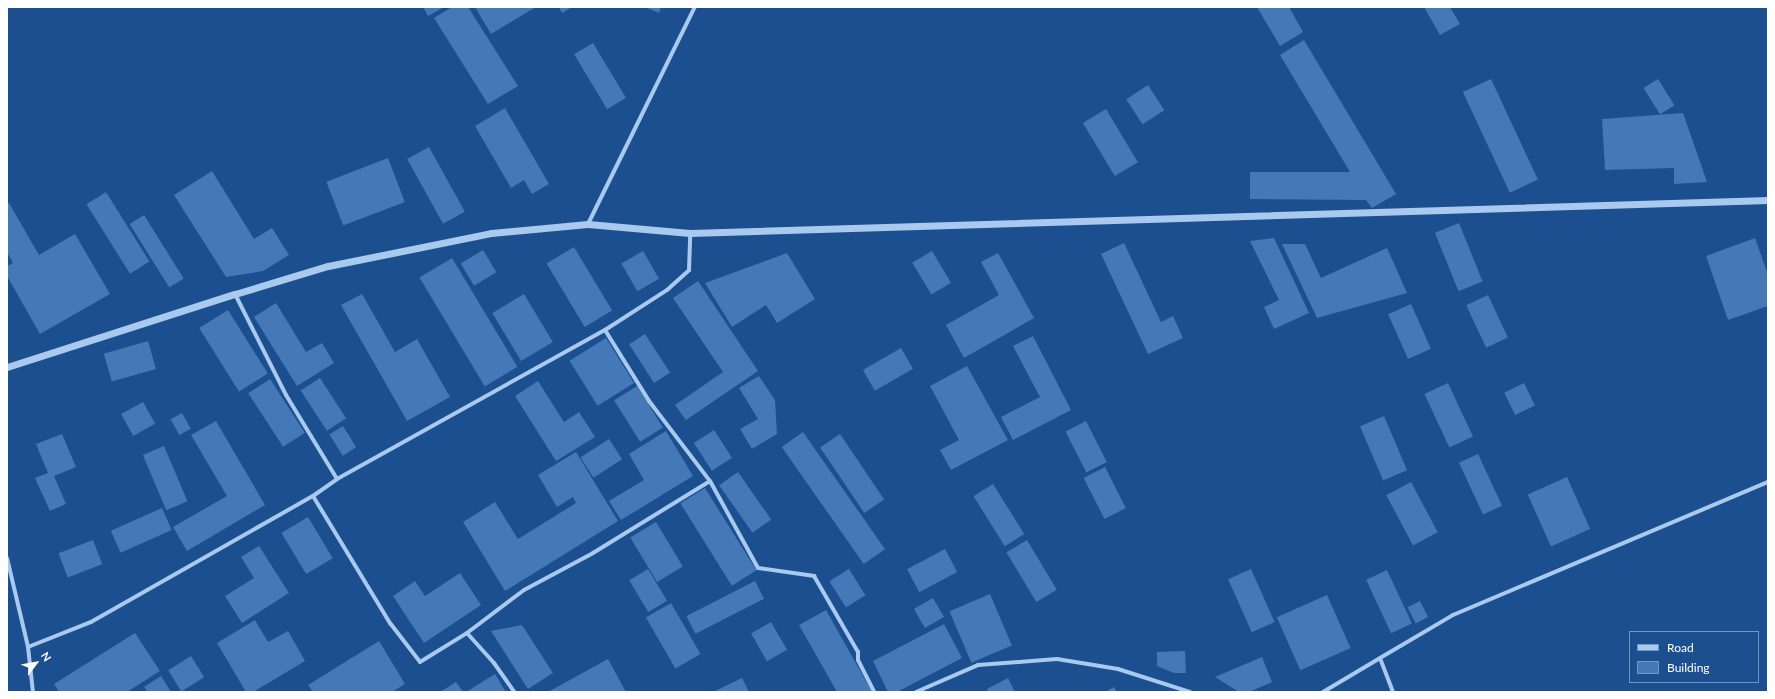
<!DOCTYPE html>
<style>
body{margin:0}
#map{position:relative;width:1775px;height:699px;overflow:hidden;background:#1b4f8f;font-family:Lato,sans-serif}
div>[style]{position:absolute}
.building>*{inset:0;background:#4478b7;transform-origin:0 0}
.minor>*{height:4px;margin:-2px;padding:0 2px;transform-origin:2px;border-radius:2px;background:#a9c9ee}
.tertiary>*{height:7px;margin:-3.5px;padding:0 3.5px;transform-origin:3.5px;border-radius:3.5px;background:#a9c9ee}
span{translate:-50% -50%;white-space:nowrap;text-align:center;line-height:1.15;-webkit-text-stroke:3px #1b4f8f;paint-order:stroke}
.frame{position:absolute;inset:0;border:8px solid #fff;pointer-events:none}
.legend{position:absolute;left:1629px;top:631px;width:130px;height:52px;box-sizing:border-box;background:#1b4f8f;border:1px solid #7695bc;margin:0;padding:5px 7px;list-style:none;font-size:12px;color:#fff}
.legend li{display:flex;align-items:center;gap:8px;height:20px}
.legend b{width:20px;border:1px solid #7695bc}
.north{position:absolute;left:16px;top:643px;width:40px;height:40px;-webkit-text-stroke:3px #1b4f8f;paint-order:stroke;rotate:58deg;font-size:11px;font-weight:700;line-height:16px;text-align:center;color:#fff}
.north::after{content:'';display:block;margin:auto;width:14px;height:18px;background:#fff;clip-path:polygon(50% 0,100% 100%,50% 72%,0 100%)}
</style>
<div id="map">
<div class="building">
<div style="clip-path:polygon(423px 7px,444px 7px,428px 16px)"></div>
<div style="clip-path:polygon(452px 7px,468px 7px,518px 86px,488px 104px,434px 18px)"></div>
<div style="clip-path:polygon(475px 7px,536px 7px,491px 34px)"></div>
<div style="clip-path:polygon(559px 7px,572px 7px,562px 13px)"></div>
<div style="clip-path:polygon(645px 7px,661px 7px,659px 13px)"></div>
<div style="clip-path:polygon(1257px 7px,1289px 7px,1303px 32px,1280px 46px)"></div>
<div style="clip-path:polygon(1424px 7px,1450px 7px,1460px 24px,1440px 35px)"></div>
<div style="clip-path:polygon(1304px 40px,1396px 194px,1372px 208px,1366px 200px,1250px 199px,1250px 172px,1350px 172px,1280px 55px)"></div>
<div style="left:593px;top:43px;width:64px;height:22px;rotate:59deg"></div>
<div style="left:1491px;top:79px;width:111px;height:31px;rotate:65deg"></div>
<div style="left:1658px;top:79px;width:31px;height:17px;rotate:58deg"></div>
<div style="left:1148px;top:85px;width:30px;height:26px;rotate:57deg"></div>
<div style="clip-path:polygon(505px 108px,549px 184px,532px 194px,524px 180px,511px 188px,475px 126px)"></div>
<div style="left:1106px;top:109px;width:62px;height:27px;rotate:59deg"></div>
<div style="clip-path:polygon(1683px 113px,1707px 182px,1674px 184px,1674px 168px,1605px 170px,1602px 119px)"></div>
<div style="left:429px;top:147px;width:74px;height:25px;rotate:61deg"></div>
<div style="left:388px;top:158px;width:47px;height:66px;rotate:69deg"></div>
<div style="clip-path:polygon(212px 171px,254px 239px,272px 228px,289px 255px,263px 271px,226px 277px,174px 195px)"></div>
<div style="left:106px;top:192px;width:82px;height:23px;rotate:58deg"></div>
<div style="clip-path:polygon(9px 203px,39px 255px,75px 234px,110px 294px,40px 334px,7px 276px,7px 266px,13px 263px,7px 252px,7px 204px)"></div>
<div style="left:144px;top:215px;width:75px;height:17px;rotate:58deg"></div>
<div style="left:1459px;top:223px;width:63px;height:26px;rotate:68deg"></div>
<div style="clip-path:polygon(1274px 238px,1309px 313px,1274px 329px,1264px 307px,1279px 300px,1250px 241px)"></div>
<div style="clip-path:polygon(1755px 238px,1768px 275px,1768px 306px,1728px 320px,1706px 256px)"></div>
<div style="clip-path:polygon(1124px 243px,1161px 322px,1173px 316px,1183px 338px,1148px 354px,1101px 254px)"></div>
<div style="clip-path:polygon(1282px 244px,1305px 244px,1321px 278px,1387px 248px,1407px 293px,1317px 318px)"></div>
<div style="left:574px;top:247px;width:74px;height:32px;rotate:59deg"></div>
<div style="left:483px;top:250px;width:26px;height:26px;rotate:59deg"></div>
<div style="left:643px;top:251px;width:32px;height:25px;rotate:60deg"></div>
<div style="left:932px;top:251px;width:37px;height:23px;rotate:59deg"></div>
<div style="clip-path:polygon(787px 253px,815px 299px,777px 323px,766px 305px,732px 327px,705px 283px)"></div>
<div style="clip-path:polygon(998px 253px,1034px 318px,964px 358px,946px 325px,999px 295px,981px 262px)"></div>
<div style="left:452px;top:258px;width:127px;height:38px;rotate:59deg"></div>
<div style="clip-path:polygon(698px 281px,758px 371px,686px 420px,675px 405px,723px 372px,673px 298px)"></div>
<div style="clip-path:polygon(362px 294px,395px 352px,417px 339px,450px 397px,407px 421px,341px 305px)"></div>
<div style="left:524px;top:294px;width:56px;height:37px;rotate:59deg"></div>
<div style="left:1488px;top:295px;width:47px;height:24px;rotate:65deg"></div>
<div style="clip-path:polygon(276px 303px,306px 352px,322px 343px,334px 363px,297px 386px,254px 317px)"></div>
<div style="left:1411px;top:304px;width:49px;height:25px;rotate:66deg"></div>
<div style="left:228px;top:310px;width:75px;height:34px;rotate:58deg"></div>
<div style="left:645px;top:334px;width:46px;height:19px;rotate:57deg"></div>
<div style="clip-path:polygon(1033px 336px,1071px 410px,1013px 440px,1001px 417px,1040px 397px,1013px 346px)"></div>
<div style="left:606px;top:338px;width:53px;height:43px;rotate:58deg"></div>
<div style="left:148px;top:341px;width:29px;height:46px;rotate:74deg"></div>
<div style="left:901px;top:348px;width:24px;height:44px;rotate:60deg"></div>
<div style="clip-path:polygon(967px 366px,1008px 440px,951px 470px,940px 450px,959px 440px,930px 386px)"></div>
<div style="clip-path:polygon(759px 376px,775px 400px,777px 434px,752px 449px,740px 429px,758px 419px,739px 388px)"></div>
<div style="left:320px;top:378px;width:48px;height:23px;rotate:57deg"></div>
<div style="left:270px;top:379px;width:64px;height:26px;rotate:57deg"></div>
<div style="clip-path:polygon(538px 381px,564px 422px,579px 412px,595px 437px,556px 461px,515px 396px)"></div>
<div style="left:1448px;top:383px;width:59px;height:26px;rotate:65deg"></div>
<div style="left:1524px;top:383px;width:25px;height:22px;rotate:64deg"></div>
<div style="left:637px;top:386px;width:49px;height:27px;rotate:58deg"></div>
<div style="left:143px;top:402px;width:25px;height:25px;rotate:61deg"></div>
<div style="left:182px;top:413px;width:18px;height:13px;rotate:61deg"></div>
<div style="left:1384px;top:416px;width:59px;height:26px;rotate:67deg"></div>
<div style="clip-path:polygon(216px 421px,265px 505px,187px 551px,173px 527px,227px 496px,191px 435px)"></div>
<div style="left:1086px;top:421px;width:46px;height:23px;rotate:63deg"></div>
<div style="left:343px;top:426px;width:25px;height:16px;rotate:58deg"></div>
<div style="left:714px;top:430px;width:33px;height:24px;rotate:57deg"></div>
<div style="clip-path:polygon(666px 431px,693px 476px,621px 520px,609px 501px,644px 480px,629px 454px)"></div>
<div style="left:803px;top:432px;width:143px;height:26px;rotate:55deg"></div>
<div style="clip-path:polygon(62px 434px,76px 467px,54px 476px,66px 504px,50px 511px,35px 478px,48px 473px,36px 444px)"></div>
<div style="left:840px;top:434px;width:79px;height:24px;rotate:56deg"></div>
<div style="left:609px;top:439px;width:24px;height:34px;rotate:57deg"></div>
<div style="left:164px;top:446px;width:60px;height:23px;rotate:67deg"></div>
<div style="clip-path:polygon(576px 452px,618px 521px,505px 591px,463px 522px,495px 502px,518px 539px,576px 503px,573px 497px,557px 507px,538px 475px)"></div>
<div style="left:1478px;top:454px;width:57px;height:21px;rotate:65deg"></div>
<div style="left:1105px;top:467px;width:46px;height:24px;rotate:63deg"></div>
<div style="left:738px;top:472px;width:58px;height:23px;rotate:55deg"></div>
<div style="left:1567px;top:477px;width:57px;height:43px;rotate:66deg"></div>
<div style="left:1411px;top:482px;width:57px;height:28px;rotate:62deg"></div>
<div style="left:993px;top:484px;width:59px;height:23px;rotate:58deg"></div>
<div style="left:705px;top:488px;width:97px;height:29px;rotate:58deg"></div>
<div style="left:162px;top:508px;width:24px;height:56px;rotate:66deg"></div>
<div style="left:308px;top:517px;width:48px;height:31px;rotate:59deg"></div>
<div style="left:656px;top:522px;width:52px;height:30px;rotate:59deg"></div>
<div style="left:93px;top:540px;width:26px;height:37px;rotate:69deg"></div>
<div style="left:1027px;top:540px;width:58px;height:24px;rotate:59deg"></div>
<div style="clip-path:polygon(259px 546px,289px 593px,242px 623px,225px 596px,254px 578px,241px 557px)"></div>
<div style="left:945px;top:549px;width:26px;height:43px;rotate:62deg"></div>
<div style="left:648px;top:569px;width:37px;height:22px;rotate:59deg"></div>
<div style="left:849px;top:569px;width:31px;height:23px;rotate:58deg"></div>
<div style="left:1251px;top:569px;width:58px;height:25px;rotate:66deg"></div>
<div style="left:1387px;top:570px;width:59px;height:23px;rotate:65deg"></div>
<div style="clip-path:polygon(460px 573px,481px 605px,424px 643px,393px 596px,415px 581px,425px 596px)"></div>
<div style="left:755px;top:581px;width:20px;height:77px;rotate:63deg"></div>
<div style="left:990px;top:594px;width:56px;height:44px;rotate:67deg"></div>
<div style="left:1327px;top:595px;width:58px;height:55px;rotate:66deg"></div>
<div style="left:933px;top:598px;width:22px;height:22px;rotate:60deg"></div>
<div style="left:1420px;top:601px;width:18px;height:14px;rotate:63deg"></div>
<div style="left:671px;top:603px;width:59px;height:29px;rotate:60deg"></div>
<div style="clip-path:polygon(826px 610px,872px 692px,837px 692px,799px 625px)"></div>
<div style="clip-path:polygon(255px 620px,268px 642px,288px 631px,305px 661px,253px 692px,246px 692px,217px 643px)"></div>
<div style="left:771px;top:622px;width:32px;height:23px;rotate:60deg"></div>
<div style="clip-path:polygon(944px 624px,962px 658px,897px 692px,888px 692px,873px 661px)"></div>
<div style="clip-path:polygon(522px 625px,553px 673px,528px 689px,491px 631px)"></div>
<div style="clip-path:polygon(135px 633px,160px 671px,127px 692px,59px 692px,54px 684px)"></div>
<div style="clip-path:polygon(379px 641px,405px 684px,392px 692px,313px 692px,308px 685px)"></div>
<div style="clip-path:polygon(1185px 651px,1186px 673px,1174px 673px,1157px 666px,1157px 652px)"></div>
<div style="left:191px;top:656px;width:25px;height:27px;rotate:58deg"></div>
<div style="clip-path:polygon(1262px 657px,1272px 682px,1249px 692px,1239px 692px,1215px 677px)"></div>
<div style="clip-path:polygon(608px 659px,626px 692px,548px 692px)"></div>
<div style="clip-path:polygon(495px 674px,506px 692px,466px 692px)"></div>
<div style="clip-path:polygon(161px 676px,171px 692px,148px 692px,144px 687px)"></div>
<div style="clip-path:polygon(742px 678px,749px 692px,713px 692px)"></div>
<div style="clip-path:polygon(1008px 678px,1015px 692px,988px 692px,987px 689px)"></div>
<div style="clip-path:polygon(456px 682px,463px 692px,440px 692px)"></div>
<div style="clip-path:polygon(1114px 687px,1117px 692px,1105px 692px)"></div>
</div>
<div class="minor">
<div style="left:588px;top:224px;width:242px;rotate:-63.8deg"></div>
<div style="left:235px;top:294px;width:113px;rotate:63.2deg"></div>
<div style="left:286px;top:395px;width:98px;rotate:58.7deg"></div>
<div style="left:605px;top:330px;width:84px;rotate:58.2deg"></div>
<div style="left:649px;top:401px;width:101px;rotate:52.7deg"></div>
<div style="left:710px;top:481px;width:99px;rotate:61.1deg"></div>
<div style="left:758px;top:568px;width:57px;rotate:8.1deg"></div>
<div style="left:814px;top:576px;width:88px;rotate:59.9deg"></div>
<div style="left:858px;top:652px;width:8px;rotate:90deg"></div>
<div style="left:858px;top:660px;width:36px;rotate:63deg"></div>
<div style="left:313px;top:496px;width:149px;rotate:58.8deg"></div>
<div style="left:390px;top:623px;width:49px;rotate:52.4deg"></div>
<div style="left:420px;top:662px;width:55px;rotate:-31.7deg"></div>
<div style="left:467px;top:633px;width:40px;rotate:48deg"></div>
<div style="left:494px;top:663px;width:35px;rotate:55deg"></div>
<div style="left:7px;top:558px;width:91px;rotate:76.7deg"></div>
<div style="left:28px;top:647px;width:45px;rotate:83.7deg"></div>
<div style="left:467px;top:633px;width:71px;rotate:-37deg"></div>
<div style="left:524px;top:590px;width:78px;rotate:-28.2deg"></div>
<div style="left:593px;top:553px;width:137px;rotate:-31.6deg"></div>
<div style="left:28px;top:647px;width:68px;rotate:-21.6deg"></div>
<div style="left:91px;top:622px;width:255px;rotate:-29.6deg"></div>
<div style="left:313px;top:496px;width:29px;rotate:-35deg"></div>
<div style="left:337px;top:479px;width:307px;rotate:-29.1deg"></div>
<div style="left:605px;top:330px;width:74px;rotate:-32.8deg"></div>
<div style="left:667px;top:290px;width:30px;rotate:-42deg"></div>
<div style="left:689px;top:270px;width:37px;rotate:-88deg"></div>
<div style="left:916px;top:692px;width:68px;rotate:-23.5deg"></div>
<div style="left:978px;top:665px;width:79px;rotate:-4.3deg"></div>
<div style="left:1057px;top:659px;width:62px;rotate:9.3deg"></div>
<div style="left:1118px;top:669px;width:76px;rotate:17.7deg"></div>
<div style="left:1323px;top:692px;width:66px;rotate:-30.8deg"></div>
<div style="left:1393px;top:692px;width:36px;rotate:-111deg"></div>
<div style="left:1380px;top:658px;width:85px;rotate:-30.5deg"></div>
<div style="left:1453px;top:615px;width:342px;rotate:-22.9deg"></div>
</div>
<div class="tertiary">
<div style="left:7px;top:367px;width:239px;rotate:-17.8deg"></div>
<div style="left:235px;top:294px;width:97px;rotate:-16.8deg"></div>
<div style="left:328px;top:266px;width:166px;rotate:-11.4deg"></div>
<div style="left:491px;top:233px;width:97px;rotate:-5.3deg"></div>
<div style="left:588px;top:224px;width:102px;rotate:5deg"></div>
<div style="left:690px;top:233px;width:1079px;rotate:-1.75deg"></div>
</div>
<div class="frame"></div>
<ul class="legend">
<li><b style="height:5px;background:#a9c9ee"></b>Road</li>
<li><b style="height:11px;background:#4478b7"></b>Building</li>
</ul>
<div class="north">N</div>
</div>
